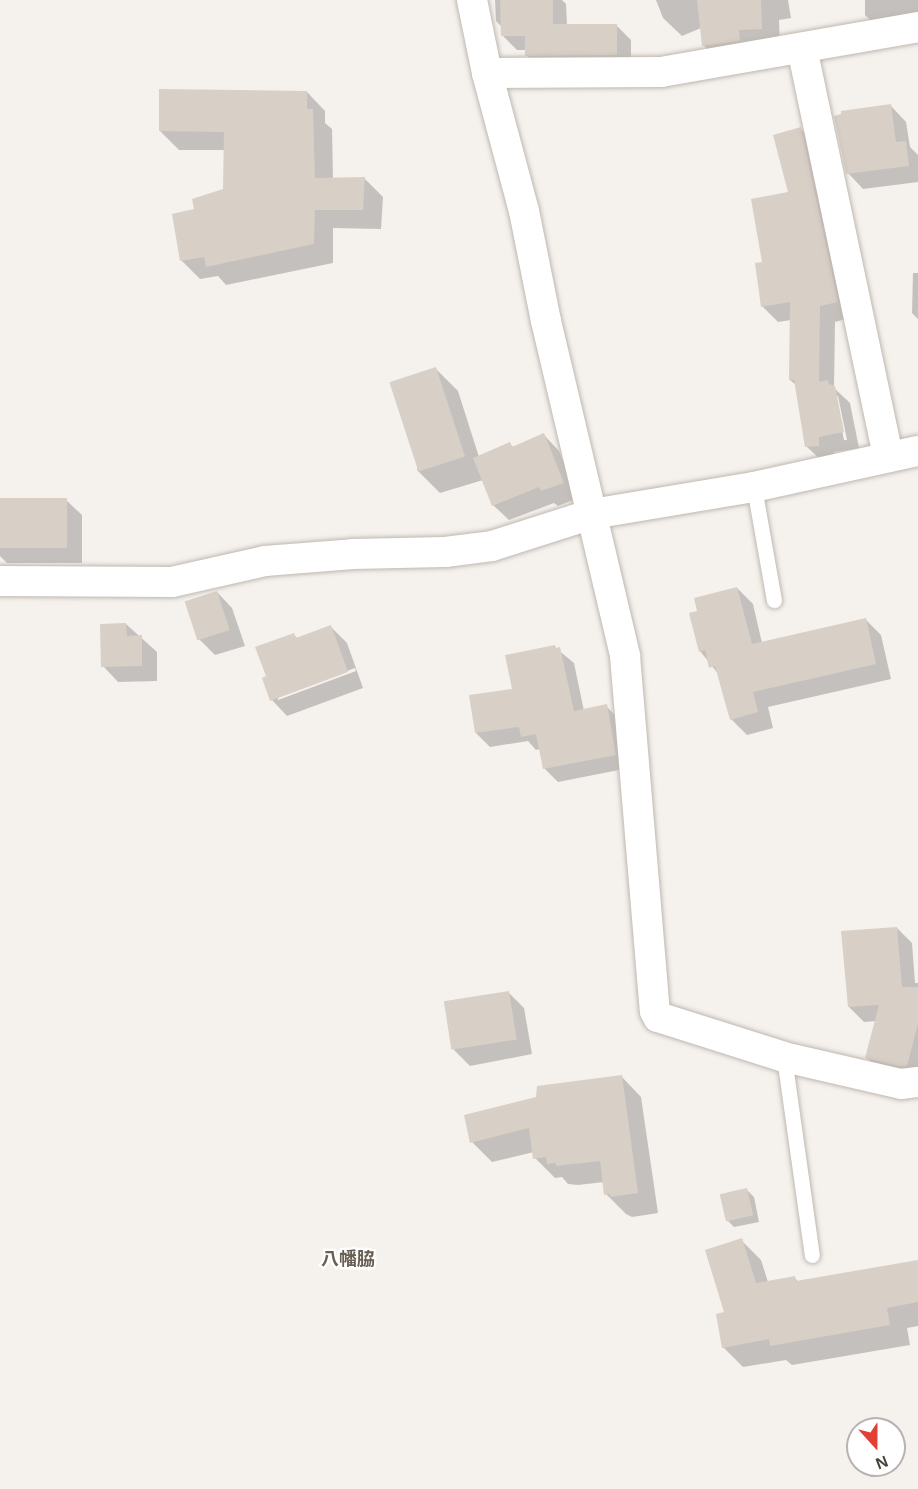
<!DOCTYPE html>
<meta charset="utf-8">
<style>
body{margin:0}
#map{position:relative;width:918px;height:1489px;overflow:hidden;background:#f5f1ed;font-family:Helvetica,"Noto Sans JP",sans-serif}
div>[style]{position:absolute}
.shadow>*{inset:0;background:#0003}
.building>*{inset:0;background:#d8cfc6;transform-origin:0 0}
.roads{filter:drop-shadow(0 0 2px #bfb8b0) drop-shadow(0 0 2px #bfb8b0)}
.service>*{height:15px;margin:-7.5px;padding:0 7.5px;transform-origin:7.5px;border-radius:7.5px;background:#fff}
.minor>*{height:30px;margin:-15px;padding:0 15px;transform-origin:15px;border-radius:15px;background:#fff}
span{translate:-50% -50%;white-space:nowrap;text-align:center;line-height:1.15;-webkit-text-stroke:4.5px #fff;paint-order:stroke}
.neighbourhood-label{font-size:18px;color:#6a5f53;font-weight:700}
.north{position:absolute;left:846px;top:1417px;width:60px;height:60px;box-sizing:border-box;background:#fff;border:2px solid #b6b3b1;border-radius:50%;rotate:159deg;font-size:16px;font-weight:700;line-height:24px;text-align:center;color:#49423b}
.north::after{content:'';display:block;margin:auto;width:21px;height:27px;background:#e34035;clip-path:polygon(50% 0,100% 100%,50% 72%,0 100%)}
</style>
<div id="map">
<div class="shadow">
<div style="clip-path:polygon(495px 0,562px 0,566px 4px,567px 25px,616px 25px,631px 40px,631px 69px,541px 70px,526px 55px,526px 50px,517px 50px,503px 36px,502px 27px,496px 21px)"></div>
<div style="clip-path:polygon(656px 0,788px 0,791px 18px,779px 20px,780px 47px,721px 63px,703px 45px,701px 28px,682px 36px,663px 18px)"></div>
<div style="clip-path:polygon(865px 0,918px 0,918px 25px,880px 29px,865px 15px)"></div>
<div style="clip-path:polygon(307px 92px,325px 111px,325px 123px,332px 129px,333px 179px,364px 178px,383px 197px,381px 229px,333px 228px,333px 263px,226px 285px,218px 276px,200px 279px,181px 260px,196px 211px,224px 190px,225px 150px,179px 150px,160px 131px)"></div>
<div style="clip-path:polygon(891px 106px,906px 122px,910px 147px,918px 155px,918px 182px,863px 189px,848px 173px)"></div>
<div style="clip-path:polygon(evenodd,801px 129px,816px 145px,853px 317px,835px 322px,834px 388px,850px 403px,859px 448px,834px 452px,834px 461px,823px 462px,807px 447px,796px 385px,790px 380px,791px 320px,778px 322px,762px 306px,764px 263px,790px 193px,801px 129px,835px 396px,838px 396px,847px 440px,844px 440px,835px 396px)"></div>
<div style="clip-path:polygon(913px 273px,918px 273px,918px 319px,912px 313px)"></div>
<div style="clip-path:polygon(435px 368px,458px 391px,479px 457px,510px 444px,514px 448px,544px 435px,559px 451px,578px 498px,558px 506px,554px 503px,509px 520px,493px 505px,483px 480px,440px 493px,417px 470px)"></div>
<div style="clip-path:polygon(0 500px,66px 500px,82px 515px,82px 563px,7px 563px,0 556px)"></div>
<div style="clip-path:polygon(737px 588px,753px 604px,762px 643px,865px 619px,881px 635px,891px 679px,768px 707px,773px 728px,747px 735px,731px 719px,720px 676px,700px 651px,699px 612px)"></div>
<div style="clip-path:polygon(217px 592px,232px 608px,245px 646px,215px 655px,199px 639px)"></div>
<div style="clip-path:polygon(126px 624px,157px 652px,157px 681px,118px 682px,103px 666px)"></div>
<div style="clip-path:polygon(evenodd,331px 627px,347px 643px,363px 688px,287px 716px,272px 700px,268px 677px,294px 635px,298px 639px,331px 627px,355px 668px,356px 671px,278px 700px,278px 697px,355px 668px)"></div>
<div style="clip-path:polygon(557px 649px,574px 663px,584px 711px,606px 706px,620px 720px,629px 768px,558px 782px,544px 768px,540px 749px,536px 750px,528px 741px,490px 747px,476px 733px,514px 690px)"></div>
<div style="clip-path:polygon(897px 928px,912px 943px,915px 983px,918px 983px,918px 1079px,882px 1072px,867px 1058px,877px 1021px,864px 1022px,849px 1007px)"></div>
<div style="clip-path:polygon(508px 992px,524px 1008px,532px 1054px,470px 1066px,454px 1050px)"></div>
<div style="clip-path:polygon(621px 1076px,641px 1097px,658px 1213px,632px 1217px,626px 1214px,606px 1194px,604px 1182px,578px 1185px,568px 1184px,562px 1177px,555px 1178px,535px 1158px,534px 1152px,492px 1162px,472px 1142px)"></div>
<div style="clip-path:polygon(747px 1190px,754px 1197px,759px 1222px,734px 1227px,727px 1220px)"></div>
<div style="clip-path:polygon(741px 1240px,761px 1260px,768px 1282px,795px 1278px,798px 1282px,918px 1261px,918px 1326px,907px 1328px,910px 1345px,792px 1365px,786px 1360px,743px 1367px,723px 1347px,726px 1314px)"></div>
</div>
<div class="building">
<div style="clip-path:polygon(500px 0,553px 0,553px 24px,617px 24px,617px 55px,525px 56px,525px 36px,501px 36px)"></div>
<div style="clip-path:polygon(697px 0,761px 0,762px 29px,739px 30px,740px 41px,702px 46px)"></div>
<div style="clip-path:polygon(159px 89px,307px 91px,307px 109px,313px 109px,315px 178px,365px 177px,363px 210px,315px 210px,314px 244px,206px 267px,204px 257px,180px 261px,172px 214px,194px 209px,192px 199px,223px 189px,224px 132px,159px 131px)"></div>
<div style="clip-path:polygon(891px 104px,896px 142px,906px 141px,909px 166px,846px 174px,834px 116px,841px 114px,841px 111px)"></div>
<div style="clip-path:polygon(801px 127px,838px 302px,820px 306px,819px 382px,828px 380px,829px 384px,835px 386px,844px 432px,819px 437px,819px 446px,805px 447px,794px 380px,789px 380px,790px 302px,761px 307px,755px 263px,762px 262px,751px 199px,788px 192px,773px 135px)"></div>
<div style="left:436px;top:367px;width:94px;height:49px;rotate:72deg"></div>
<div style="clip-path:polygon(544px 433px,564px 483px,541px 491px,539px 487px,492px 506px,473px 458px,510px 442px,512px 447px)"></div>
<div style="left:0;top:498px;width:67px;height:50px"></div>
<div style="clip-path:polygon(737px 587px,752px 644px,866px 618px,876px 664px,753px 692px,758px 712px,730px 720px,715px 666px,709px 668px,705px 650px,699px 652px,689px 613px,697px 611px,694px 598px)"></div>
<div style="left:217px;top:591px;width:41px;height:34px;rotate:72deg"></div>
<div style="clip-path:polygon(126px 623px,127px 636px,142px 635px,142px 666px,101px 667px,100px 624px)"></div>
<div style="clip-path:polygon(331px 625px,348px 672px,270px 701px,262px 678px,266px 676px,255px 647px,294px 633px,296px 638px)"></div>
<div style="clip-path:polygon(555px 645px,556px 648px,560px 647px,574px 711px,607px 704px,616px 755px,543px 769px,536px 734px,521px 737px,519px 727px,475px 733px,469px 695px,512px 689px,505px 655px)"></div>
<div style="clip-path:polygon(897px 927px,902px 987px,918px 987px,918px 1024px,907px 1066px,902px 1067px,865px 1058px,879px 1005px,848px 1007px,841px 931px)"></div>
<div style="left:509px;top:991px;width:49px;height:66px;rotate:81deg"></div>
<div style="clip-path:polygon(622px 1075px,638px 1193px,610px 1197px,610px 1194px,604px 1195px,600px 1161px,556px 1166px,556px 1163px,547px 1164px,546px 1157px,533px 1159px,529px 1128px,470px 1143px,464px 1115px,536px 1097px,537px 1086px)"></div>
<div style="left:747px;top:1188px;width:28px;height:28px;rotate:77deg"></div>
<div style="clip-path:polygon(742px 1238px,756px 1283px,795px 1276px,796px 1281px,918px 1260px,918px 1302px,887px 1308px,890px 1325px,770px 1346px,769px 1339px,722px 1348px,716px 1314px,724px 1312px,705px 1250px)"></div>
</div>
<div class="roads">
<div class="service">
<div style="left:754px;top:487px;width:115px;rotate:80deg"></div>
<div style="left:784px;top:1057px;width:200px;rotate:82deg"></div>
</div>
<div class="minor">
<div style="left:472px;top:0;width:75px;rotate:78.4deg"></div>
<div style="left:487px;top:73px;width:143px;rotate:75deg"></div>
<div style="left:524px;top:211px;width:112px;rotate:78.7deg"></div>
<div style="left:546px;top:321px;width:344px;rotate:76.7deg"></div>
<div style="left:625px;top:656px;width:356px;rotate:85.2deg"></div>
<div style="left:655px;top:1011px;width:7px;rotate:63deg"></div>
<div style="left:658px;top:1017px;width:132px;rotate:17.6deg"></div>
<div style="left:784px;top:1057px;width:120px;rotate:13deg"></div>
<div style="left:901px;top:1084px;width:17px;rotate:-7deg"></div>
<div style="left:802px;top:48px;width:418px;rotate:78.1deg"></div>
<div style="left:487px;top:73px;width:174px;rotate:-0.3deg"></div>
<div style="left:661px;top:72px;width:261px;rotate:-9.9deg"></div>
<div style="left:0;top:581px;width:172px;rotate:0.3deg"></div>
<div style="left:172px;top:582px;width:95px;rotate:-12.7deg"></div>
<div style="left:265px;top:561px;width:88px;rotate:-4.5deg"></div>
<div style="left:353px;top:554px;width:92px;rotate:-1.2deg"></div>
<div style="left:445px;top:552px;width:47px;rotate:-7.3deg"></div>
<div style="left:492px;top:546px;width:105px;rotate:-17.7deg"></div>
<div style="left:592px;top:514px;width:164px;rotate:-9.5deg"></div>
<div style="left:754px;top:487px;width:168px;rotate:-12.4deg"></div>
</div>
</div>
<div class="neighbourhood-label">
<span style="left:348px;top:1259px">八幡脇</span>
</div>
<div class="north">N</div>
</div>
